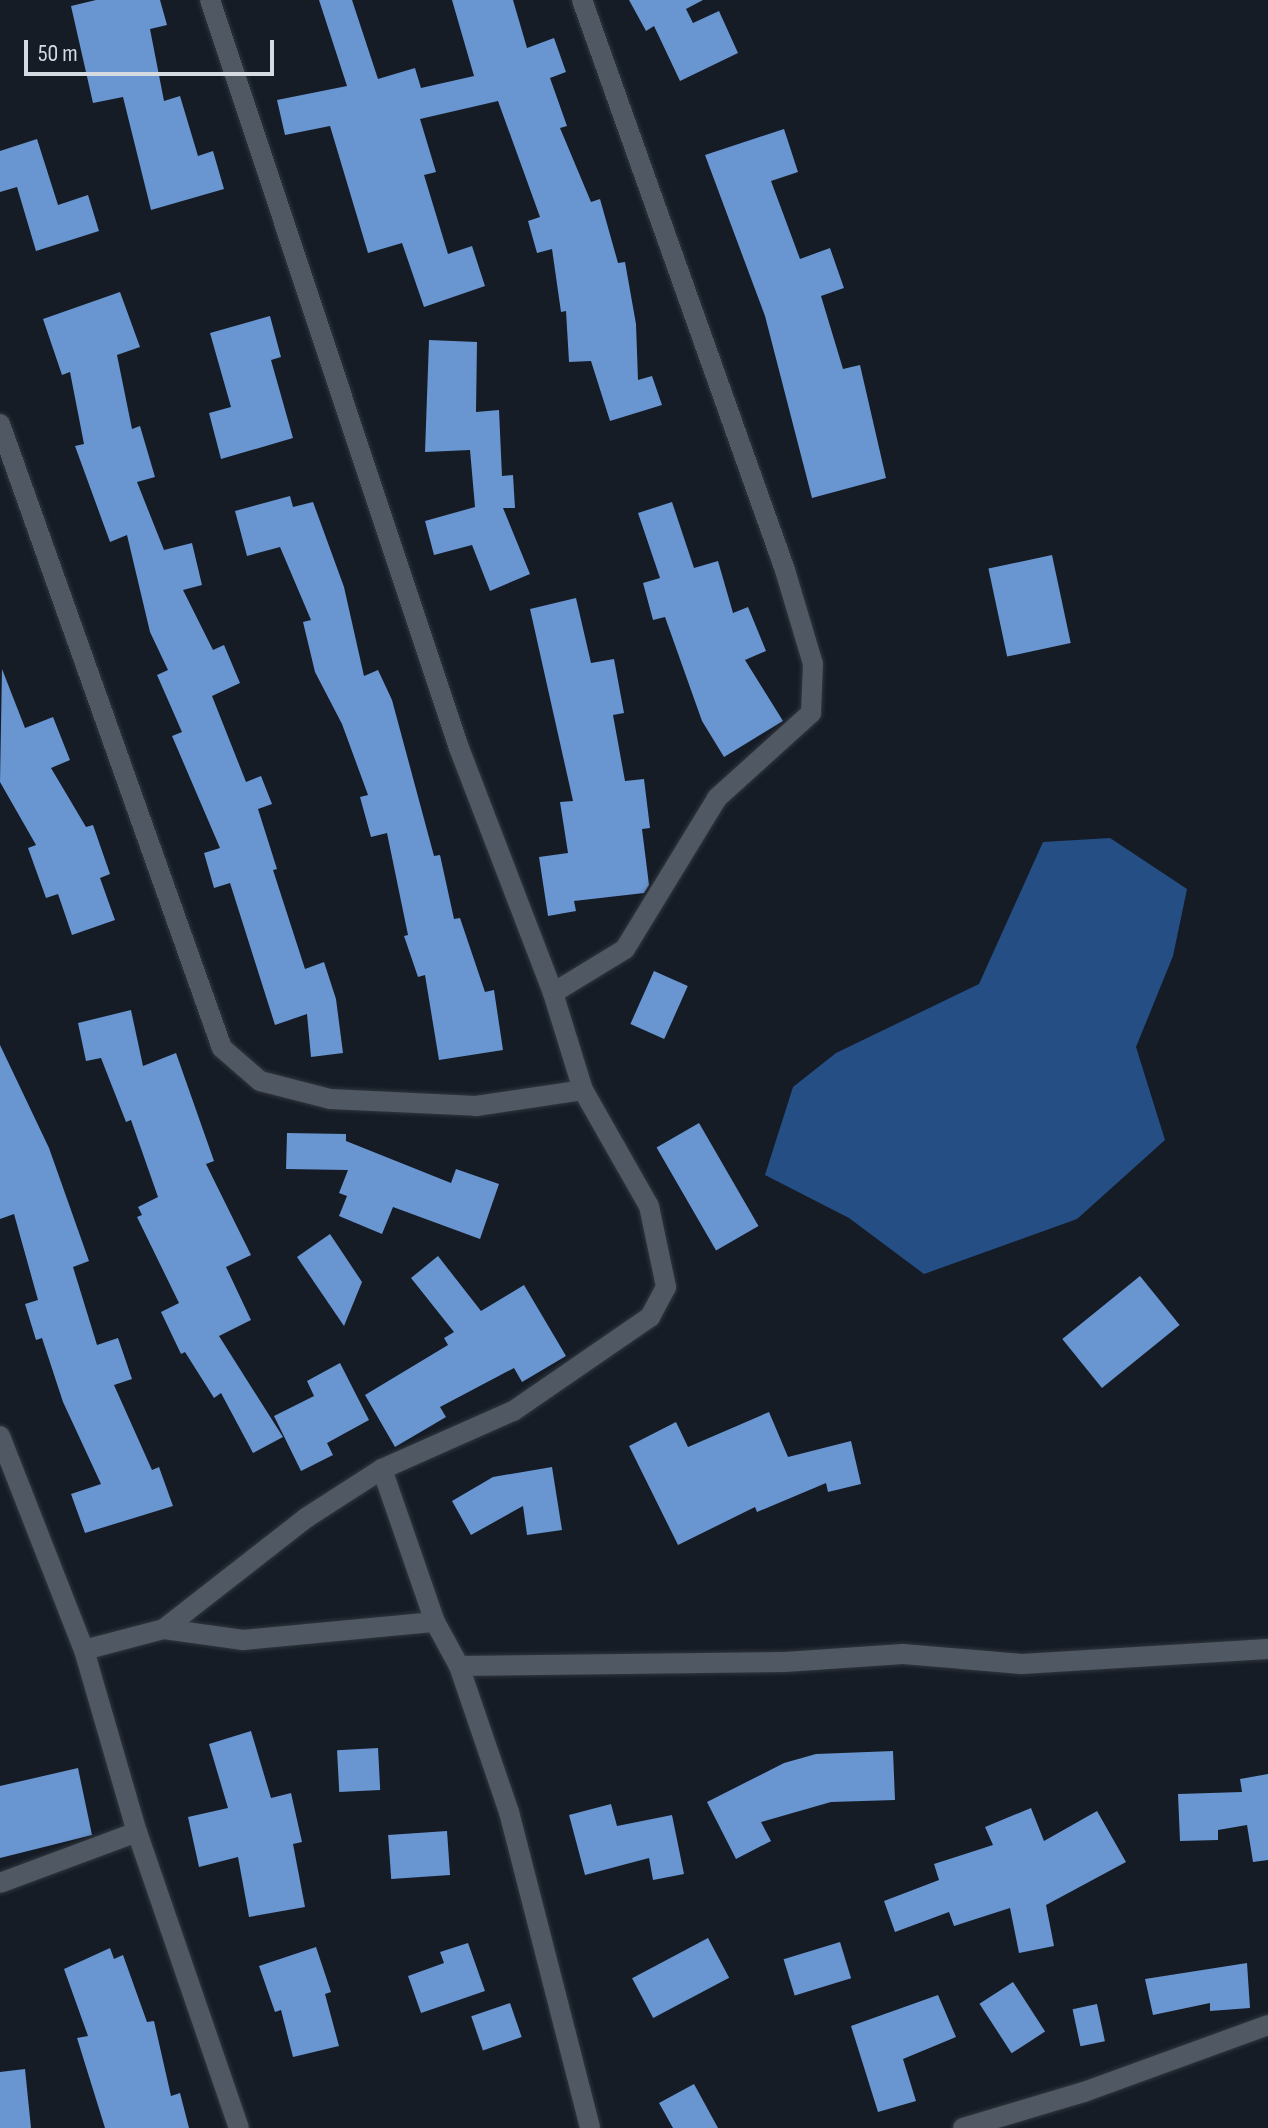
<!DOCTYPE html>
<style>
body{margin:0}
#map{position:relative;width:1268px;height:2128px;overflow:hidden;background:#151c26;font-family:"Sofia Sans Condensed",sans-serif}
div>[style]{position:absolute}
.water>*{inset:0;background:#254e85}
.building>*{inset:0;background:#6995d1;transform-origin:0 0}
.roads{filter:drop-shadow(0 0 2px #31363d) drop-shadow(0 0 2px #31363d)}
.street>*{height:20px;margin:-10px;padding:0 10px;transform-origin:10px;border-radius:10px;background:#505864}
span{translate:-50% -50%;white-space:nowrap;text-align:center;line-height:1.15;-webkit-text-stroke:8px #151c26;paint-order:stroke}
.scale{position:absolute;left:24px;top:40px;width:250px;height:36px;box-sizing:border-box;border:4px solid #d6dbe2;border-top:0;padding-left:10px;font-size:24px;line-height:28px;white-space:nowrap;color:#d6dbe2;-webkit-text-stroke:6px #151c26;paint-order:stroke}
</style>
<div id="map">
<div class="water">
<div style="clip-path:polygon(1110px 838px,1187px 889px,1173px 956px,1136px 1047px,1165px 1140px,1077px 1219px,924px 1274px,849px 1218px,765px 1175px,793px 1087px,836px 1053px,979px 984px,1043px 842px)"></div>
</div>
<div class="building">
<div style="clip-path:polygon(96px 0,160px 0,167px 25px,150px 29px,164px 101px,180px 96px,198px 156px,213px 151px,224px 189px,151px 210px,123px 97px,93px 103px,71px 6px)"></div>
<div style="clip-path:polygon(319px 0,352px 0,378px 79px,415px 68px,421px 88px,474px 76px,452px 0,513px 0,527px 48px,554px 38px,566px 72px,550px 78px,567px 126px,560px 128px,591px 202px,600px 199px,618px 263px,625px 262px,636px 324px,638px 380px,652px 376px,662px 405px,610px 421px,591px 361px,569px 362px,566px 311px,561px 312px,552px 249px,537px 253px,528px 221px,540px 217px,498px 101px,420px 119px,436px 172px,424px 175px,448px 254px,472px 246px,485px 286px,424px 307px,402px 243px,368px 253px,330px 126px,285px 135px,277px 100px,347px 86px)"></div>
<div style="clip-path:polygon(629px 0,703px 0,686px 9px,693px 23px,719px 11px,738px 53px,680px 81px,654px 26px,646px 31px)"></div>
<div style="clip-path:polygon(784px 129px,798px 172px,771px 181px,800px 259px,830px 248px,844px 288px,821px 296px,843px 369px,860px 365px,886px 478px,812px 498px,765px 316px,705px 155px)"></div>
<div style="clip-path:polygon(37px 139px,58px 205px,88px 195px,99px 231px,36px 251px,17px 187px,0 192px,0 151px)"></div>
<div style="clip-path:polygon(120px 292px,140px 347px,117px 355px,132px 429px,140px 426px,155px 477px,137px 482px,164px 550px,192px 543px,202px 585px,183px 590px,213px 650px,224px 645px,240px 683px,212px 696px,246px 782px,261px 776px,272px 804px,258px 809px,277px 869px,273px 870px,305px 969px,324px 962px,336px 999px,343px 1053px,311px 1057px,307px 1014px,275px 1025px,230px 883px,214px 888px,204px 853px,220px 848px,172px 736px,182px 732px,157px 675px,168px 670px,150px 632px,127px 535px,110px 542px,75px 446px,84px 444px,70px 372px,62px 375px,43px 319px)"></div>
<div style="clip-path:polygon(270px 316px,281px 357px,271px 360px,293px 438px,221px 459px,209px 413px,231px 407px,210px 333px)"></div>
<div style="clip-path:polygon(429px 340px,477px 342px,476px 412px,499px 410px,502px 476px,513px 475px,515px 508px,503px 508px,530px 574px,490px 591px,472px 545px,434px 555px,425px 521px,475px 507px,470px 450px,425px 452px)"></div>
<div style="clip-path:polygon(290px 496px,293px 507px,313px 502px,344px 587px,364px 676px,378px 670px,392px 700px,434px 856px,440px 855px,454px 919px,460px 918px,485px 992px,494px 990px,503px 1050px,439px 1060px,425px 975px,418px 977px,404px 936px,408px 935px,387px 833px,371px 837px,360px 797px,368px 795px,342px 724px,315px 672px,303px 622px,311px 620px,280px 547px,247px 556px,235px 511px)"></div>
<div style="clip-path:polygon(672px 502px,694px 568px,718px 561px,733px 613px,748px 607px,766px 651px,745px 660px,783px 721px,724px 757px,702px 721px,665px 617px,653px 620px,643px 583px,660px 578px,638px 513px)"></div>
<div style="left:1052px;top:555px;width:90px;height:65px;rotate:78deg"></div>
<div style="clip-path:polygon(576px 598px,591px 663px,614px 659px,624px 713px,613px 715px,625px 781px,644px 779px,650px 828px,642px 829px,649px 885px,644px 893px,574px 901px,576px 911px,548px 916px,539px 857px,568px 853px,560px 802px,573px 801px,530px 609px)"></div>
<div style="clip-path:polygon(2px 669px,25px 728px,53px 717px,70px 760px,51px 768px,86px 827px,93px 825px,110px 874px,100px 878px,115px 920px,72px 935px,58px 894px,46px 898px,28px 848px,36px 845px,0 782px)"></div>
<div style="left:654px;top:971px;width:37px;height:58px;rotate:24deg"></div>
<div style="clip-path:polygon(131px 1010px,143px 1066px,176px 1053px,214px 1161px,206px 1164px,251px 1255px,226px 1267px,251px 1320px,219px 1336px,283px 1437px,253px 1453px,221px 1393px,214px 1398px,185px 1352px,181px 1354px,161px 1312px,179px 1303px,137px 1217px,142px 1215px,138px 1207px,158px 1197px,131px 1120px,126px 1122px,101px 1058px,86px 1061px,78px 1023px)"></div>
<div style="clip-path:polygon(0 1045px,49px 1148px,89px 1261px,73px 1267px,97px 1345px,118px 1338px,132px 1379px,114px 1385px,152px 1470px,159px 1467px,173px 1506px,85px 1533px,71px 1494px,101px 1484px,63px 1402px,42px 1338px,36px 1340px,25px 1304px,38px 1300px,14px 1214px,0 1219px)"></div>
<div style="left:699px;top:1123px;width:119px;height:49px;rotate:60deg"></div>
<div style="clip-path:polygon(287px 1133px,346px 1134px,346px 1141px,451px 1183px,456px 1169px,499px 1184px,480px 1239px,393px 1207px,382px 1234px,339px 1216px,347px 1196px,339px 1193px,348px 1170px,286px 1169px)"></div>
<div style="clip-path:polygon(330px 1234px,362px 1282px,344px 1326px,297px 1257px)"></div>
<div style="clip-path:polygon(438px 1256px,481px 1311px,524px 1285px,566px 1356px,522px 1382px,514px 1368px,440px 1407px,446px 1417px,395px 1447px,365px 1395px,448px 1345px,444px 1338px,454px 1332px,411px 1278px)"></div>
<div style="left:1140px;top:1276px;width:63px;height:100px;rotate:51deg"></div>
<div style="clip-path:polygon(340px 1363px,369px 1420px,327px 1443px,333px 1455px,301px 1471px,274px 1416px,314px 1396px,307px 1381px)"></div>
<div style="clip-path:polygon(769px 1412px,788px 1457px,851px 1441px,861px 1484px,828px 1492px,826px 1483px,757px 1512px,755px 1507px,678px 1545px,629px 1446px,676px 1422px,688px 1447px)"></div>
<div style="clip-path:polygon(552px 1467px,562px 1530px,527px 1535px,523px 1506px,471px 1535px,452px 1501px,493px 1477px)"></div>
<div style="clip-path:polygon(251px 1731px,271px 1798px,291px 1793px,302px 1842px,293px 1844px,305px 1907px,249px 1917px,238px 1857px,199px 1867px,188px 1817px,228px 1808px,209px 1744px)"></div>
<div style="left:378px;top:1748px;width:42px;height:41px;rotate:87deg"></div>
<div style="clip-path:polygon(893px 1751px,895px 1800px,831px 1802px,761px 1822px,771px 1841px,736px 1859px,707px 1802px,784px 1763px,816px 1754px)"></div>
<div style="clip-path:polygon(78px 1768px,92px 1835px,0 1858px,0 1786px)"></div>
<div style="clip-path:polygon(1268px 1774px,1268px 1860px,1253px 1862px,1247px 1825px,1218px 1830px,1218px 1840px,1180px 1841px,1178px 1794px,1242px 1792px,1240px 1779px)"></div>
<div style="clip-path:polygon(611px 1804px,617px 1826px,672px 1815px,684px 1874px,653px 1880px,649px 1858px,585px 1875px,569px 1815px)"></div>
<div style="clip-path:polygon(1031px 1808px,1044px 1841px,1097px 1811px,1126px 1862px,1046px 1905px,1054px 1946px,1019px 1953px,1010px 1908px,954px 1926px,949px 1912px,895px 1932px,884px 1901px,939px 1880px,934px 1864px,993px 1845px,985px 1827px)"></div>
<div style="left:447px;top:1831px;width:44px;height:59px;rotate:86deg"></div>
<div style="left:708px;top:1938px;width:45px;height:86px;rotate:62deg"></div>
<div style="left:840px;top:1942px;width:38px;height:59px;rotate:73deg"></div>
<div style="clip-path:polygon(468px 1943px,485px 1991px,421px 2013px,408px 1976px,444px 1963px,440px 1952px)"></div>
<div style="clip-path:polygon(316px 1947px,331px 1992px,325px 1994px,339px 2046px,293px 2057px,281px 2010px,275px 2012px,259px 1966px)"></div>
<div style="clip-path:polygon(110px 1948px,114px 1959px,123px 1955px,147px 2022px,154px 2021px,171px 2096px,180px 2093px,189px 2128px,105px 2128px,77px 2038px,88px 2036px,64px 1969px)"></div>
<div style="clip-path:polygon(1247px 1963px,1250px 2008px,1210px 2011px,1210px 2003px,1153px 2015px,1145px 1979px)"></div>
<div style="left:1013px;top:1982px;width:59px;height:40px;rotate:57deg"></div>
<div style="clip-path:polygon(938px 1995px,956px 2037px,903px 2059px,916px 2101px,878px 2112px,851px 2026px)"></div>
<div style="left:510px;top:2003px;width:36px;height:41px;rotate:71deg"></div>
<div style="left:1097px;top:2004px;width:38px;height:25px;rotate:78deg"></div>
<div style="clip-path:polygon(25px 2069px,31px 2128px,0 2128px,0 2072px)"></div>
<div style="clip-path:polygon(694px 2084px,718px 2128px,673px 2128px,659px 2103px)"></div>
</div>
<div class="roads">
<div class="street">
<div style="left:210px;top:0;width:788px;rotate:71.59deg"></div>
<div style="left:459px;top:748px;width:262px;rotate:69deg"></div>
<div style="left:553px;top:993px;width:102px;rotate:72.8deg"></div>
<div style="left:0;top:424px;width:662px;rotate:70.42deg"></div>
<div style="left:222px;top:1048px;width:50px;rotate:41deg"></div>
<div style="left:260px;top:1081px;width:72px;rotate:14.4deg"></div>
<div style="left:330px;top:1099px;width:146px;rotate:2.7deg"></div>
<div style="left:476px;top:1106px;width:108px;rotate:-8.5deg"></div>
<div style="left:583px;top:1090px;width:133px;rotate:60.4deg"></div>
<div style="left:649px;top:1206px;width:83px;rotate:78.1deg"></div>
<div style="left:666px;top:1287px;width:34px;rotate:118deg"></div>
<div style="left:650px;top:1317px;width:166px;rotate:145.5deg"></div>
<div style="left:513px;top:1411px;width:143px;rotate:156.1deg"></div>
<div style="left:382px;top:1469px;width:90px;rotate:147.2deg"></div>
<div style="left:306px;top:1518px;width:180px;rotate:142deg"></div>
<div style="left:553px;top:993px;width:84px;rotate:-31.4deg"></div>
<div style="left:625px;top:949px;width:177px;rotate:-58.6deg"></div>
<div style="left:717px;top:798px;width:127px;rotate:-42.1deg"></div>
<div style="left:811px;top:713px;width:49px;rotate:-87.7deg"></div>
<div style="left:813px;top:664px;width:98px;rotate:-106.6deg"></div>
<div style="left:785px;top:570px;width:605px;rotate:-109.6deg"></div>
<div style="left:0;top:1436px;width:230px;rotate:68.6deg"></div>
<div style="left:84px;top:1650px;width:190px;rotate:73.8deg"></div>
<div style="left:137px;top:1832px;width:313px;rotate:71deg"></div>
<div style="left:382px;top:1469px;width:162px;rotate:70.9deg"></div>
<div style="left:84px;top:1650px;width:83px;rotate:-14.7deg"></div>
<div style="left:164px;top:1629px;width:80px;rotate:7.9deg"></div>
<div style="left:243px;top:1640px;width:193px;rotate:-5.4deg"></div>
<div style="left:435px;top:1622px;width:50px;rotate:61.4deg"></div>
<div style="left:459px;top:1666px;width:154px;rotate:71.1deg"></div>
<div style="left:509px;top:1812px;width:326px;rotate:75.6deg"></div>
<div style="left:459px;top:1666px;width:326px;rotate:-0.7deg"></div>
<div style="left:785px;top:1662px;width:118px;rotate:-3.9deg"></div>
<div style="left:903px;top:1654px;width:119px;rotate:4.8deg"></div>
<div style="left:1022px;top:1664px;width:246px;rotate:-3.5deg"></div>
<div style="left:0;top:1883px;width:146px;rotate:-20.4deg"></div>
<div style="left:963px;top:2128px;width:126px;rotate:-16.6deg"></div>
<div style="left:1084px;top:2092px;width:196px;rotate:-20deg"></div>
</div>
</div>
<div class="scale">50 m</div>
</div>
